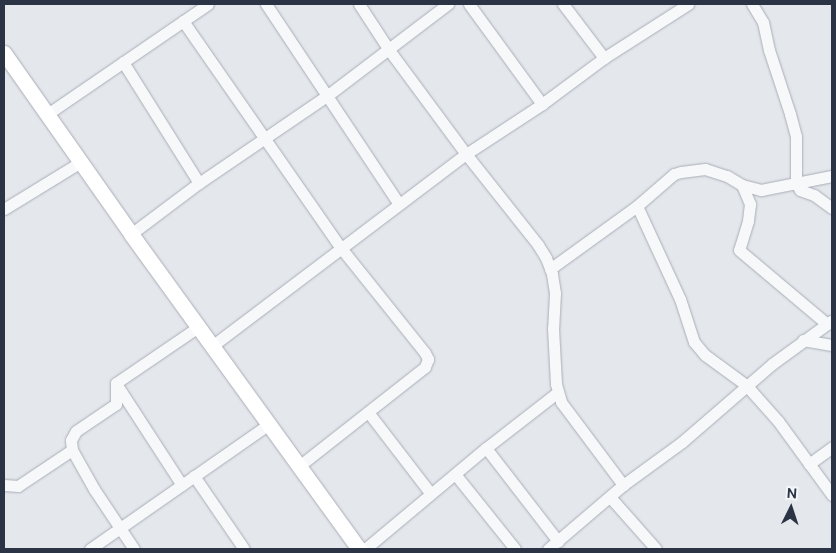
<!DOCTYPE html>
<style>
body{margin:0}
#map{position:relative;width:836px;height:553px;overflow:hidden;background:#e4e7ec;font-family:"DM Sans",sans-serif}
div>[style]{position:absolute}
.roads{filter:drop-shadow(0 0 1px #a9aeb7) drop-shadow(0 0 1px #a9aeb7)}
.street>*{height:11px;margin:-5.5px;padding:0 5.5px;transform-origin:5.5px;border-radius:5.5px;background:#f7f8fa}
.secondary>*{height:15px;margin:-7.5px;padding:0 7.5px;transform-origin:7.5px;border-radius:7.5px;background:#fff}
span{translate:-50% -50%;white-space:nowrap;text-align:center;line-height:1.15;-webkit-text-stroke:4px #f4f6f9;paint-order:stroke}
.frame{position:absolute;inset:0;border:5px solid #2b3445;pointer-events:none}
.north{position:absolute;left:766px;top:483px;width:50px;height:50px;-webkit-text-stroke:4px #f4f6f9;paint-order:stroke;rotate:4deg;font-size:14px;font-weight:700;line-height:20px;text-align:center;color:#2b3445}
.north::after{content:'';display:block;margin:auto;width:18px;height:22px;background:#2b3445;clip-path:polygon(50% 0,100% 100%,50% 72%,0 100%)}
</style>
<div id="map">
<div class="roads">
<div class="street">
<div style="left:266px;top:4px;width:240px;rotate:56.4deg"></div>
<div style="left:359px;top:4px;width:55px;rotate:56.9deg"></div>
<div style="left:389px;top:50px;width:129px;rotate:53.5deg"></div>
<div style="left:466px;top:154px;width:116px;rotate:51.6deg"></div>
<div style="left:538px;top:245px;width:15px;rotate:58deg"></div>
<div style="left:546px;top:258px;width:17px;rotate:69deg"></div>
<div style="left:552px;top:274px;width:19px;rotate:81deg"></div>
<div style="left:555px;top:293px;width:35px;rotate:93deg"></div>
<div style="left:553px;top:328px;width:56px;rotate:86.9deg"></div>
<div style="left:556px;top:384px;width:19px;rotate:74deg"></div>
<div style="left:561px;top:402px;width:104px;rotate:53.2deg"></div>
<div style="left:469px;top:4px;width:124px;rotate:53.9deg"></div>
<div style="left:563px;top:4px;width:68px;rotate:52.8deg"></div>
<div style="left:752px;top:4px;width:21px;rotate:59deg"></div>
<div style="left:763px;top:22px;width:29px;rotate:78deg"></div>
<div style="left:769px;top:50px;width:67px;rotate:71.8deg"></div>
<div style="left:790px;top:114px;width:24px;rotate:75deg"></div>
<div style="left:796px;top:137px;width:46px;rotate:90deg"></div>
<div style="left:796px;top:183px;width:8px;rotate:60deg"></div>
<div style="left:800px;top:190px;width:15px;rotate:20deg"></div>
<div style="left:814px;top:195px;width:22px;rotate:36deg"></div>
<div style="left:183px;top:21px;width:277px;rotate:55.2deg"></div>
<div style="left:341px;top:248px;width:134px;rotate:51.3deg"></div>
<div style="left:425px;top:353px;width:7px;rotate:63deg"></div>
<div style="left:428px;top:359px;width:9px;rotate:111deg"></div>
<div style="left:425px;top:367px;width:162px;rotate:141.8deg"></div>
<div style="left:123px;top:62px;width:143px;rotate:57.9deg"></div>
<div style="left:46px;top:115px;width:196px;rotate:-34.4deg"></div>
<div style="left:742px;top:185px;width:21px;rotate:67deg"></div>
<div style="left:750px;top:204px;width:17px;rotate:97deg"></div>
<div style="left:748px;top:221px;width:30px;rotate:107deg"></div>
<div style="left:739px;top:250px;width:115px;rotate:40.1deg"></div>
<div style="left:827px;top:324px;width:5px;rotate:-37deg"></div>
<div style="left:637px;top:206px;width:102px;rotate:65.2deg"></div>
<div style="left:680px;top:299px;width:45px;rotate:72deg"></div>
<div style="left:694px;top:342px;width:17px;rotate:50deg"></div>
<div style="left:705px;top:355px;width:51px;rotate:36.2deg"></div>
<div style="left:746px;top:385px;width:48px;rotate:48.4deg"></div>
<div style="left:778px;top:421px;width:92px;rotate:53.9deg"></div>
<div style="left:4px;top:209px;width:88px;rotate:-31.5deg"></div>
<div style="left:131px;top:234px;width:85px;rotate:-36.9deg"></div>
<div style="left:199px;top:183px;width:156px;rotate:-34.3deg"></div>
<div style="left:328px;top:95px;width:151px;rotate:-37.2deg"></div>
<div style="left:550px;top:269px;width:107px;rotate:-35.9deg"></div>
<div style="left:637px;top:206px;width:49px;rotate:-40.9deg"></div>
<div style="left:674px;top:174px;width:7px;rotate:-16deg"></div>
<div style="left:681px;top:172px;width:24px;rotate:-7deg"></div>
<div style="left:705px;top:169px;width:23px;rotate:18deg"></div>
<div style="left:727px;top:176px;width:17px;rotate:31deg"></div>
<div style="left:742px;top:185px;width:20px;rotate:15deg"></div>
<div style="left:761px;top:190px;width:72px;rotate:-11.2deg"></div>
<div style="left:803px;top:340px;width:29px;rotate:10deg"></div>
<div style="left:212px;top:346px;width:318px;rotate:-37.1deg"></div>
<div style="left:466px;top:154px;width:91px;rotate:-33.3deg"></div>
<div style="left:542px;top:104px;width:77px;rotate:-36.6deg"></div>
<div style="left:604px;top:58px;width:100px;rotate:-32.7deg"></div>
<div style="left:117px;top:385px;width:119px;rotate:57deg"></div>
<div style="left:368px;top:412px;width:103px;rotate:52.5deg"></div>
<div style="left:486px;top:448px;width:91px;rotate:-37.9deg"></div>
<div style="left:809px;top:464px;width:29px;rotate:-36deg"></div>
<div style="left:455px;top:474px;width:96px;rotate:51.3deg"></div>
<div style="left:194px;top:476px;width:88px;rotate:55.6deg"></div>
<div style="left:4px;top:485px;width:14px;rotate:4deg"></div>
<div style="left:18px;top:486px;width:65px;rotate:-33.7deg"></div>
<div style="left:610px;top:497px;width:69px;rotate:48.5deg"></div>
<div style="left:90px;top:549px;width:217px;rotate:-34.9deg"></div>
<div style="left:134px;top:549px;width:72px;rotate:-123.7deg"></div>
<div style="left:94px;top:489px;width:45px;rotate:-119.4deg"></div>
<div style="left:72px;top:450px;width:10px;rotate:-96deg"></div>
<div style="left:71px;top:440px;width:10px;rotate:-61deg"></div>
<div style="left:76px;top:431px;width:48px;rotate:-34deg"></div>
<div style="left:116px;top:404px;width:21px;rotate:-90deg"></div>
<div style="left:116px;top:383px;width:99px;rotate:-34.3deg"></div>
<div style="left:365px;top:549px;width:158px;rotate:-39.9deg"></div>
<div style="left:486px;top:448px;width:118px;rotate:52.3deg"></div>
<div style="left:548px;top:549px;width:99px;rotate:-40.5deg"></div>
<div style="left:623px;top:485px;width:73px;rotate:-36.1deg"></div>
<div style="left:682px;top:442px;width:119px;rotate:-40.9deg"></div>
<div style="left:772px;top:364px;width:68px;rotate:-36deg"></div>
</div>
<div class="secondary">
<div style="left:4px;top:53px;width:221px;rotate:54.9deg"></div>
<div style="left:131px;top:234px;width:389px;rotate:54.1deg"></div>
</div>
</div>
<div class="frame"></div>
<div class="north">N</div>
</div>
